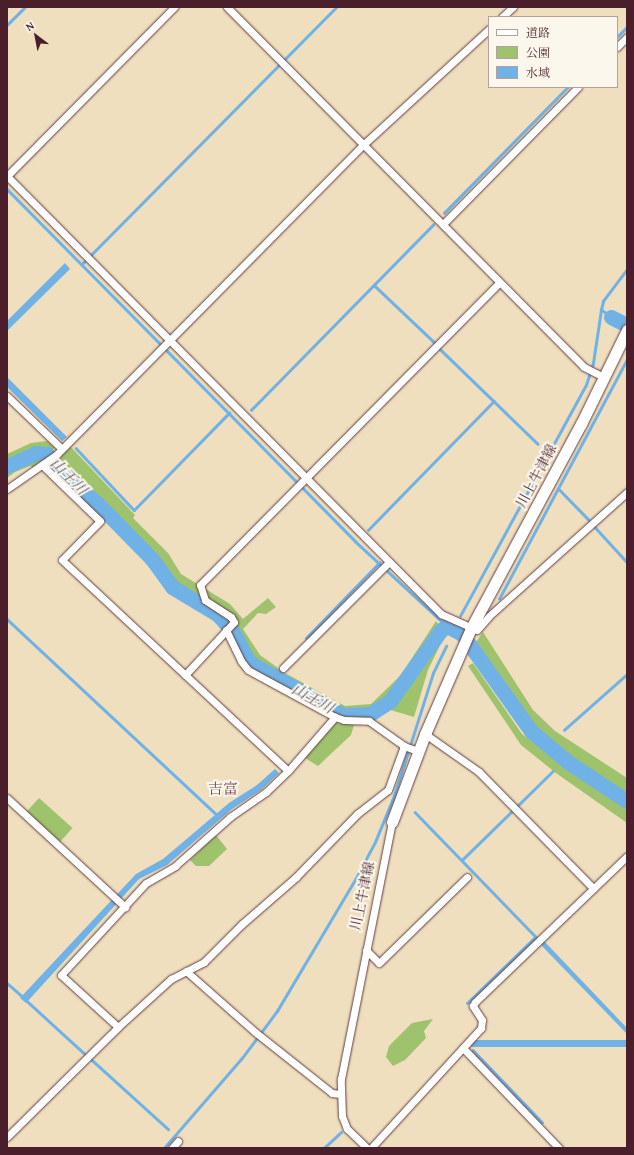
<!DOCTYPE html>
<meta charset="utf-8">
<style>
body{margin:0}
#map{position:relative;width:634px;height:1155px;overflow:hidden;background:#efdfbe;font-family:"Gentium Book Plus","Noto Serif JP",serif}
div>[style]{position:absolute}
.green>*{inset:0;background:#9fc36d;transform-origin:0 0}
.water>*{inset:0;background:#70b2e5;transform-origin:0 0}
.stream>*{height:2.5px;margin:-1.25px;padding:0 1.25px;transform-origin:1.25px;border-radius:1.25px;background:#70b2e5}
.river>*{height:15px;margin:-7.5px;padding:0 7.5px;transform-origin:7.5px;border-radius:7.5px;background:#70b2e5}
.roads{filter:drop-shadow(0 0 1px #633c41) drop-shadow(0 0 1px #633c41)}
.street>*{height:7px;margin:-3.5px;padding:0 3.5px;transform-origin:3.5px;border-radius:3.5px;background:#fff}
.secondary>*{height:11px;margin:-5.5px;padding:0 5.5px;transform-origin:5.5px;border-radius:5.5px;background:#fff}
span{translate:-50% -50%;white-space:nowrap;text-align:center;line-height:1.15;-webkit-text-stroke:4px #fbf7ec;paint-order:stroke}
.street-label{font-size:14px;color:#4a1f2b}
.water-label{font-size:15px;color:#57526c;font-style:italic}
.neighbourhood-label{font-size:15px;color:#7b495c}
.frame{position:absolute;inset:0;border:8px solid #4a1f2b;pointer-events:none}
.legend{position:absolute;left:488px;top:16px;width:130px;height:72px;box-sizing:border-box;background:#fbf7ec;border:1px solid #b4a19f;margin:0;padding:5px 7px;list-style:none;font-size:12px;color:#4a1f2b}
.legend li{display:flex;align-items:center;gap:8px;height:20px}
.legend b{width:20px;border:1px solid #b4a19f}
.north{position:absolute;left:16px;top:16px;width:40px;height:40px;-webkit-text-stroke:3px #fbf7ec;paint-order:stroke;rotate:328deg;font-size:11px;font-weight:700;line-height:16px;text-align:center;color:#4a1f2b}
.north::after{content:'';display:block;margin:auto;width:14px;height:18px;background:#4a1f2b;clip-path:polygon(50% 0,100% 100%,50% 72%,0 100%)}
</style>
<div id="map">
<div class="green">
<div style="clip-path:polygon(47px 441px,55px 448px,51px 451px,35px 448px,7px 460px,7px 454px,31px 443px)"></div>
<div style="clip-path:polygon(71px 447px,135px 515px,133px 518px,168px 553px,181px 574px,230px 604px,243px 619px,268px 598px,276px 607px,266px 614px,258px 613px,243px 629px,260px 655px,285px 673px,345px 706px,371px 704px,401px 675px,436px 621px,440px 626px,394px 690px,372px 710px,344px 711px,251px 661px,228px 619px,173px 583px,155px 557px,99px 500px,63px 470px,57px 459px)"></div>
<div style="clip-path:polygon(35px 457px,45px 459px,33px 467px,30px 466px,15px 472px,7px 478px,7px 469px,16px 463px)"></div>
<div style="clip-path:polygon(483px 632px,533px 710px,555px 731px,627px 778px,627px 795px,579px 763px,542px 734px,528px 719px,476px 642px)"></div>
<div style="clip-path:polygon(446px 633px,428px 670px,414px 717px,387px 709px,411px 683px,441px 634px)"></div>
<div style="clip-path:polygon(473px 663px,522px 734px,627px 809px,627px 823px,556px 773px,521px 745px,468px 666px)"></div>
<div style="clip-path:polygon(336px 723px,354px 725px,351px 735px,318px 766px,305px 758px)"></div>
<div style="left:39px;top:798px;width:45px;height:19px;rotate:42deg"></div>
<div style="clip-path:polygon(216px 835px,227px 849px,209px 866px,196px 866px,190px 860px)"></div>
<div style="clip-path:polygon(433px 1019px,424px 1031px,426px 1038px,405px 1060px,393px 1066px,386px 1057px,389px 1046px,412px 1023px)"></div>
</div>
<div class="water">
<div style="clip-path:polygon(65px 263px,70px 269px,7px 331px,7px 321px)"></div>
<div style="clip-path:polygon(7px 377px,67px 437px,62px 441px,7px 387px)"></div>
<div style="clip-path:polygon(275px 769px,279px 773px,261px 790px,232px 809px,167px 865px,139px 879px,26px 1003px,20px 998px,136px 874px,163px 859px,229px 803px,257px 785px)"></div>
<div style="clip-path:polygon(544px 941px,627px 1028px,627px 1034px,540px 944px)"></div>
<div style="left:627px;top:1040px;width:7px;height:156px;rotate:90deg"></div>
</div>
<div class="stream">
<div style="left:7px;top:25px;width:25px;rotate:-45deg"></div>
<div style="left:617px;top:37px;width:14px;rotate:-45deg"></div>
<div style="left:7px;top:189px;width:496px;rotate:45.3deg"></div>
<div style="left:356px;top:542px;width:124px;rotate:42.7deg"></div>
<div style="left:444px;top:213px;width:177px;rotate:-45.5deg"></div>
<div style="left:82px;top:264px;width:361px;rotate:-45.3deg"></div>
<div style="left:374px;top:285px;width:83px;rotate:43.5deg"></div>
<div style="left:611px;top:317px;width:12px;rotate:-145deg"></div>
<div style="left:601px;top:310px;width:9px;rotate:-77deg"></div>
<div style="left:603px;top:301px;width:40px;rotate:-53deg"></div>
<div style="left:440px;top:349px;width:136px;rotate:44.1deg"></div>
<div style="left:251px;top:410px;width:260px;rotate:-45.5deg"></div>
<div style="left:76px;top:448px;width:85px;rotate:46.9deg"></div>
<div style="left:134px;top:510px;width:136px;rotate:-45.6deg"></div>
<div style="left:559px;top:489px;width:43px;rotate:45.9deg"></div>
<div style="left:595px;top:527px;width:47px;rotate:47.6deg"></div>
<div style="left:368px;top:530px;width:180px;rotate:-45.7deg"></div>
<div style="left:499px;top:599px;width:272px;rotate:-61.9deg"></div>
<div style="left:460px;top:616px;width:263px;rotate:-61.4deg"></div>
<div style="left:586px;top:385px;width:23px;rotate:-72deg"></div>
<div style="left:593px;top:363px;width:54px;rotate:-81.4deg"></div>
<div style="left:7px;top:619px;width:286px;rotate:43deg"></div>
<div style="left:306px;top:638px;width:105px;rotate:-45.8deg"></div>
<div style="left:564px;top:730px;width:84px;rotate:-41.6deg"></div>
<div style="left:415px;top:812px;width:174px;rotate:45.9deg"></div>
<div style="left:536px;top:937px;width:95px;rotate:135.9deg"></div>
<div style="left:462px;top:860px;width:127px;rotate:-44.4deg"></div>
<div style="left:7px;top:983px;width:20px;rotate:41deg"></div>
<div style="left:27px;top:1001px;width:79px;rotate:42.4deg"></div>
<div style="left:473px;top:1050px;width:100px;rotate:46.2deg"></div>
<div style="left:92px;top:1060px;width:103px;rotate:42.2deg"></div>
<div style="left:164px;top:1148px;width:119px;rotate:-49.1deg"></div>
<div style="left:242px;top:1058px;width:59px;rotate:-53.3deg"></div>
<div style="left:277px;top:1011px;width:157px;rotate:-59.3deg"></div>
<div style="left:357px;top:876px;width:38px;rotate:-62deg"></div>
<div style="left:375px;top:842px;width:50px;rotate:-67.6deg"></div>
<div style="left:394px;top:796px;width:129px;rotate:-72.4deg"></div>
<div style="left:433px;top:673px;width:30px;rotate:-64deg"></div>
<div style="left:324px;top:1148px;width:23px;rotate:-43deg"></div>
</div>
<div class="river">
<div style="left:611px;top:317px;width:18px;rotate:27deg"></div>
<div style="left:7px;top:466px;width:32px;rotate:-24deg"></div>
<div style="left:36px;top:453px;width:11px;rotate:5deg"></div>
<div style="left:47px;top:454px;width:22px;rotate:54deg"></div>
<div style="left:60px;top:472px;width:50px;rotate:40.1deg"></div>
<div style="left:98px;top:504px;width:77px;rotate:45.5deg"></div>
<div style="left:152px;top:559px;width:34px;rotate:54deg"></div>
<div style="left:172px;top:587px;width:52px;rotate:31deg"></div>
<div style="left:217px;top:614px;width:22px;rotate:47deg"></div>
<div style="left:232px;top:630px;width:36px;rotate:62deg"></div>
<div style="left:249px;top:662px;width:108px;rotate:29.4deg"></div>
<div style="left:343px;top:715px;width:27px;rotate:-2deg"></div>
<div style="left:370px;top:714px;width:24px;rotate:-33deg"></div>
<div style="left:390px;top:701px;width:87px;rotate:-54.3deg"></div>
<div style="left:441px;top:630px;width:7px;rotate:-34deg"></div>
<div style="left:447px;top:626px;width:17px;rotate:28deg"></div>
<div style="left:462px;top:634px;width:119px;rotate:54.6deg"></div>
<div style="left:531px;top:731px;width:48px;rotate:40deg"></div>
<div style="left:568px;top:762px;width:71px;rotate:33.5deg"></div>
</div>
<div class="roads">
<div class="street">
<div style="left:227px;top:7px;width:507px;rotate:45.24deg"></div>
<div style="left:584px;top:367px;width:22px;rotate:27deg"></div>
<div style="left:502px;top:17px;width:15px;rotate:-42deg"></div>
<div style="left:617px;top:47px;width:14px;rotate:-45deg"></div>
<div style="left:7px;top:176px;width:617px;rotate:45.26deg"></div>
<div style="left:441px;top:614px;width:39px;rotate:24deg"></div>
<div style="left:477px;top:630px;width:18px;rotate:-49deg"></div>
<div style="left:489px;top:616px;width:186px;rotate:-41.9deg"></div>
<div style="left:7px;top:176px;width:238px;rotate:-45.3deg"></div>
<div style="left:443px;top:224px;width:192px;rotate:-45.4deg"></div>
<div style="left:7px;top:396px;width:76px;rotate:43.9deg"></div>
<div style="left:43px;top:466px;width:79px;rotate:44deg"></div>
<div style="left:100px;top:521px;width:54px;rotate:134.3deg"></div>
<div style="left:62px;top:560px;width:309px;rotate:43deg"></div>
<div style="left:7px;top:489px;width:61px;rotate:-35deg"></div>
<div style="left:57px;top:454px;width:436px;rotate:-45.3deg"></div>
<div style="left:364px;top:144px;width:170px;rotate:-42.6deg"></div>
<div style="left:226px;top:630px;width:34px;rotate:64deg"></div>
<div style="left:241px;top:661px;width:11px;rotate:52deg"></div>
<div style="left:248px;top:670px;width:99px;rotate:28.4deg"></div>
<div style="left:283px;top:668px;width:150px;rotate:-45deg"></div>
<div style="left:185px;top:675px;width:72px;rotate:-47.2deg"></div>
<div style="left:234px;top:622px;width:6px;rotate:-121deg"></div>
<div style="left:231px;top:617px;width:31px;rotate:-147deg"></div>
<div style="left:205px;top:600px;width:16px;rotate:-108deg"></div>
<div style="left:200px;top:585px;width:426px;rotate:-45.3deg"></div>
<div style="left:425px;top:734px;width:66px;rotate:35.1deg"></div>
<div style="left:479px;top:772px;width:163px;rotate:45.5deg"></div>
<div style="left:7px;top:798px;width:161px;rotate:42.7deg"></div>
<div style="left:366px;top:950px;width:18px;rotate:45deg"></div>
<div style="left:379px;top:963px;width:123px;rotate:-44.3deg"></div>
<div style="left:186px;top:971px;width:92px;rotate:41.5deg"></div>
<div style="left:255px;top:1032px;width:98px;rotate:38.4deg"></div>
<div style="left:332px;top:1093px;width:8px;rotate:7deg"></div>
<div style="left:118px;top:1027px;width:77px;rotate:-137.6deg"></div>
<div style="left:61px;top:975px;width:125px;rotate:-47.3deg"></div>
<div style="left:146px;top:883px;width:34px;rotate:-30deg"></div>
<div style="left:175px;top:866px;width:74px;rotate:-41.7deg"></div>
<div style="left:230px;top:817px;width:44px;rotate:-34.8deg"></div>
<div style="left:266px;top:792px;width:30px;rotate:-44deg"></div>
<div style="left:288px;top:771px;width:72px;rotate:-49deg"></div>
<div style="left:335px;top:717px;width:9px;rotate:18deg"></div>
<div style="left:344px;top:720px;width:25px;rotate:2deg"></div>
<div style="left:369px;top:721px;width:43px;rotate:35.5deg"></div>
<div style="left:404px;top:746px;width:15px;rotate:20deg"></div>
<div style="left:463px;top:1048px;width:139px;rotate:46.2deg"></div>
<div style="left:7px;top:1137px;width:156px;rotate:-44.7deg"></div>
<div style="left:118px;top:1027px;width:72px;rotate:-42.2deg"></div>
<div style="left:171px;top:979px;width:37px;rotate:-27deg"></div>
<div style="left:204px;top:962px;width:54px;rotate:-45deg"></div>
<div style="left:242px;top:924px;width:72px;rotate:-41deg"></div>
<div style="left:296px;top:877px;width:88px;rotate:-45.9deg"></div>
<div style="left:357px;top:814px;width:39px;rotate:-38deg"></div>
<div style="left:388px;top:790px;width:47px;rotate:-70deg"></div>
<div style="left:172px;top:1148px;width:9px;rotate:-49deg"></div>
<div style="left:367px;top:1148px;width:28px;rotate:-136deg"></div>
<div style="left:347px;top:1129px;width:14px;rotate:-111deg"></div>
<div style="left:342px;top:1116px;width:37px;rotate:-92deg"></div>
<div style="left:341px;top:1079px;width:262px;rotate:-78.8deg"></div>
<div style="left:371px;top:1148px;width:163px;rotate:-47.5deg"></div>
<div style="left:481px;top:1028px;width:8px;rotate:-83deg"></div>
<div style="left:482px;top:1020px;width:17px;rotate:-123deg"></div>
<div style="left:473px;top:1006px;width:4px;rotate:-63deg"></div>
<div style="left:475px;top:1002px;width:211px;rotate:-43.8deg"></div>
</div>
<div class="secondary">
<div style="left:392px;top:822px;width:94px;rotate:-69.4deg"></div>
<div style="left:425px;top:734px;width:116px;rotate:-66.5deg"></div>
<div style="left:471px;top:628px;width:232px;rotate:-61.7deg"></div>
<div style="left:581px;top:424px;width:105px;rotate:-63.9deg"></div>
</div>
</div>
<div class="street-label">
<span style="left:536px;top:476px;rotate:-62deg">川上牛津線</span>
<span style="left:362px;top:896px;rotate:-78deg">川上牛津線</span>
</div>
<div class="water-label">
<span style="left:69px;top:476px;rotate:45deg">山王川</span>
<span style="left:313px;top:698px;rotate:29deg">山王川</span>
</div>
<div class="neighbourhood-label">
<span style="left:223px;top:789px">吉富</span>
</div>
<div class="frame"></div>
<ul class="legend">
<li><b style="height:5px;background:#fff"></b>道路</li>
<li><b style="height:11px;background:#9fc36d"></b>公園</li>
<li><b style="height:11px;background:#70b2e5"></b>水域</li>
</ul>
<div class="north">N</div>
</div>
